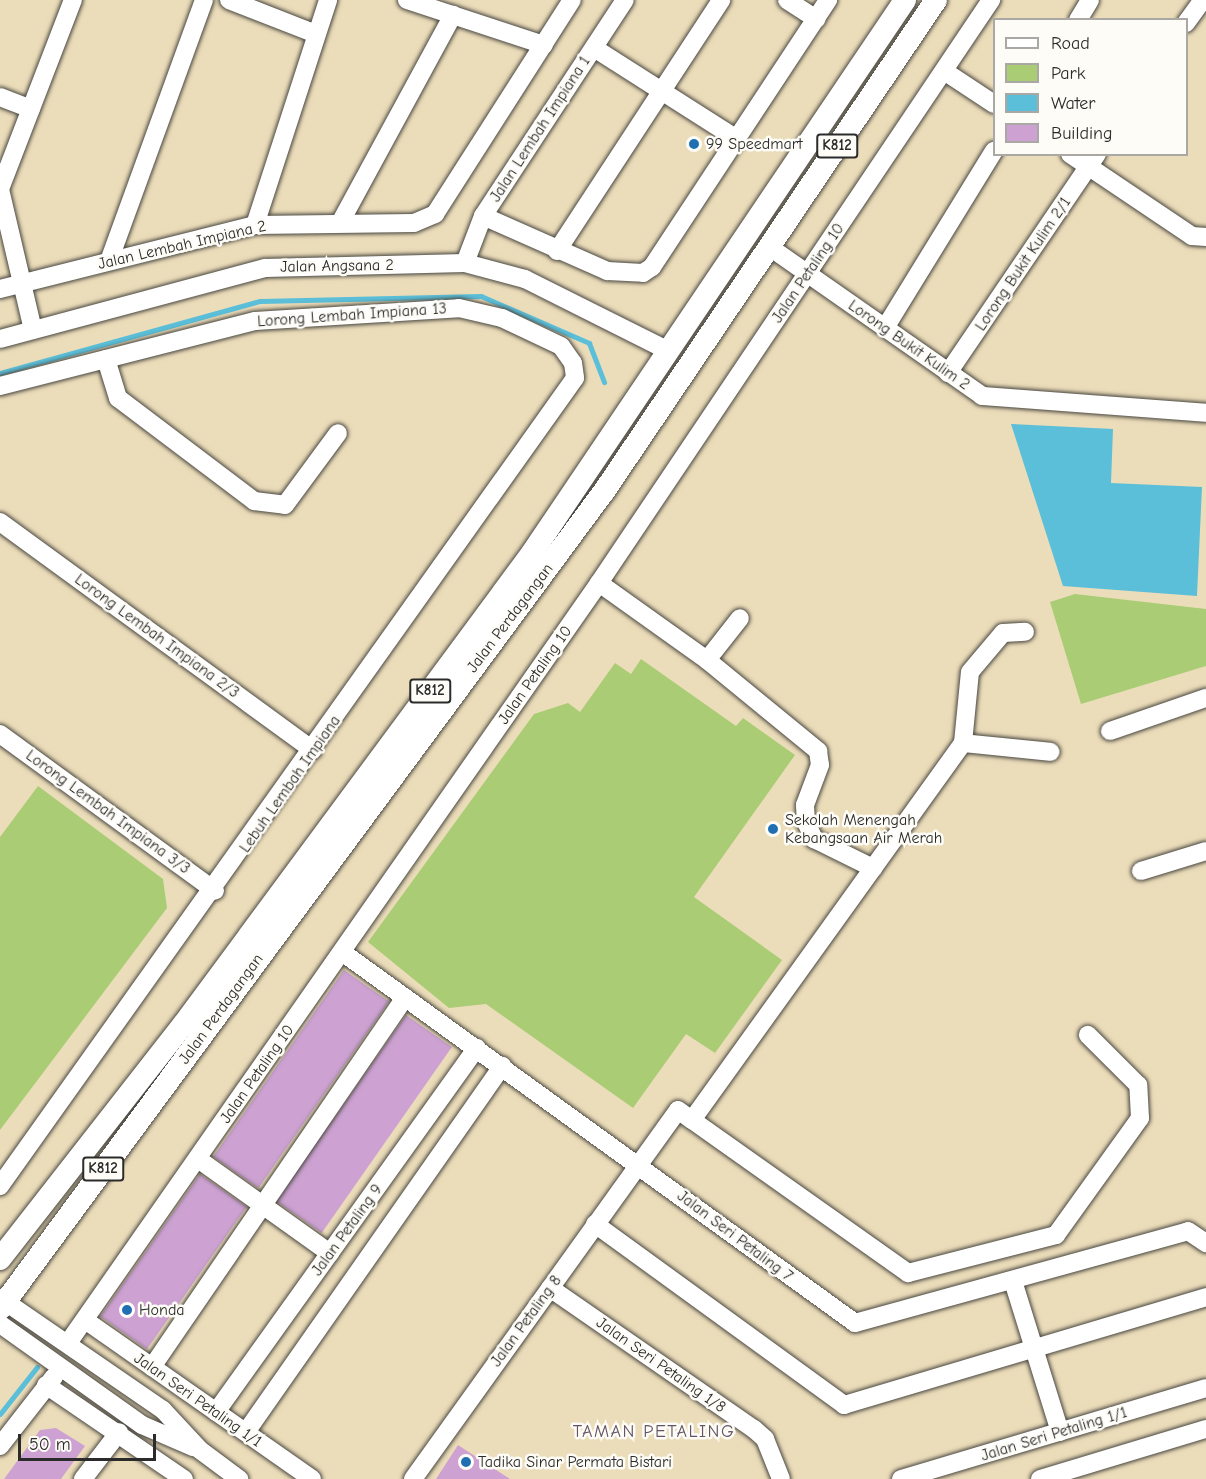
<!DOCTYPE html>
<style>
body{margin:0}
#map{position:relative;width:1206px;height:1479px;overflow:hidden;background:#ecddba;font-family:"Comic Neue",sans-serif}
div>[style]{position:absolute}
.green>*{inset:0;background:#aacc75}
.water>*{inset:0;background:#5bbfd9}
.stream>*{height:5px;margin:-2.5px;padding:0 2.5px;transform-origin:2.5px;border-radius:2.5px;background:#5bbfd9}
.building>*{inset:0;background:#cda2d2;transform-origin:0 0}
.roads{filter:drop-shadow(0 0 2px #484640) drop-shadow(0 0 2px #484640)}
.minor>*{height:18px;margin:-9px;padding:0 9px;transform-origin:9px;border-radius:9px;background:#fff}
.major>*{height:22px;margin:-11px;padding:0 11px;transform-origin:11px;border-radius:11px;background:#fff}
.dots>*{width:16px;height:16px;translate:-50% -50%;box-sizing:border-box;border:3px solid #fdfcf7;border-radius:50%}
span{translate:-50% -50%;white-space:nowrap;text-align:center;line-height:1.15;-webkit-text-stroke:5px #fdfcf7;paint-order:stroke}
.shield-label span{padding:2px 4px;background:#fdfcf7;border:2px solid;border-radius:4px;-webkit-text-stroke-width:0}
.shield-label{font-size:15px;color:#2b2b2b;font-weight:700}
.street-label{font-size:16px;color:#2b2b2b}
.poi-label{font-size:16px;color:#2b2b2b}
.left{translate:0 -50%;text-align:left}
.neighbourhood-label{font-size:18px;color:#645565;letter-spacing:1.5px}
.legend{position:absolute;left:993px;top:18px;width:195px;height:138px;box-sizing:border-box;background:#fdfcf7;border:2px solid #a9a8a5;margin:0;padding:8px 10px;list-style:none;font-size:18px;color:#2b2b2b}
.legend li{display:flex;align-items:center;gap:12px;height:30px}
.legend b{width:30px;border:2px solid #a9a8a5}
.scale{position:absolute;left:18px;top:1434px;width:138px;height:27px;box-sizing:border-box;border:3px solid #2b2b2b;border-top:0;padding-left:8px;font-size:18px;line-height:21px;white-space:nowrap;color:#2b2b2b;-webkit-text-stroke:4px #fdfcf7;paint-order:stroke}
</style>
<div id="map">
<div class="green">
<div style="clip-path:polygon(1075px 594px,1206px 609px,1206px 666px,1081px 704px,1050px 602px)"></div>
<div style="clip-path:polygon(641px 659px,736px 726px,743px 718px,795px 755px,694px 897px,782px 960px,715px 1053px,686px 1034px,633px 1108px,486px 1004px,449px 1008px,368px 942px,534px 714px,568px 703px,580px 712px,615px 663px,631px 674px)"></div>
<div style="clip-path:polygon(38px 786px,163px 879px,167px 908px,0 1130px,0 837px)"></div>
</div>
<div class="water">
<div style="clip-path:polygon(1011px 424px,1113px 429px,1111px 483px,1202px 487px,1197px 596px,1063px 586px)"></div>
</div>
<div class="stream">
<div style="left:0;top:373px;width:270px;rotate:-15.5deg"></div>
<div style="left:260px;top:301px;width:221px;rotate:-1.3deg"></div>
<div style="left:481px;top:296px;width:118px;rotate:23.5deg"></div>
<div style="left:589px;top:343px;width:42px;rotate:69deg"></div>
<div style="left:0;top:1414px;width:60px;rotate:-51.8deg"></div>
</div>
<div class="building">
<div style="left:344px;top:970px;width:55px;height:228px;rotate:35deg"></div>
<div style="left:406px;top:1015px;width:56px;height:227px;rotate:35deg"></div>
<div style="left:200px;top:1174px;width:57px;height:174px;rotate:35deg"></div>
<div style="clip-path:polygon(56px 1428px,85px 1446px,61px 1479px,4px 1479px,40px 1430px)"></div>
<div style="clip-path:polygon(458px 1445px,510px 1479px,436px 1479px)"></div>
</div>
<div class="roads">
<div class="minor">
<div style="left:229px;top:0;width:93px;rotate:21.3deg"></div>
<div style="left:407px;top:0;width:144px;rotate:18.2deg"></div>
<div style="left:787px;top:0;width:35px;rotate:33deg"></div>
<div style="left:1078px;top:20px;width:23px;rotate:-59deg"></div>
<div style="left:1186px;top:23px;width:29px;rotate:-54deg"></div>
<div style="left:594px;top:48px;width:169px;rotate:32.5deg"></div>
<div style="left:944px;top:71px;width:60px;rotate:33.4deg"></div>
<div style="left:0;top:97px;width:33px;rotate:21deg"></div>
<div style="left:1070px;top:154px;width:147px;rotate:33.9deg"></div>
<div style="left:1192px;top:236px;width:14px;rotate:4deg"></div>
<div style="left:483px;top:216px;width:136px;rotate:23.9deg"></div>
<div style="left:607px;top:271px;width:36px;rotate:3deg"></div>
<div style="left:643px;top:273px;width:11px;rotate:-34deg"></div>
<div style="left:652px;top:267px;width:320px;rotate:-56.6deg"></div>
<div style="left:340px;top:223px;width:237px;rotate:-61.5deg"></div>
<div style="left:255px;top:225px;width:237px;rotate:-72deg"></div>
<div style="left:771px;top:248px;width:258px;rotate:35deg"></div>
<div style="left:982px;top:396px;width:225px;rotate:4.3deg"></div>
<div style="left:557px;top:251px;width:300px;rotate:-56.8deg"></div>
<div style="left:109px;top:261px;width:278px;rotate:-70deg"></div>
<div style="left:465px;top:263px;width:50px;rotate:-69deg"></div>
<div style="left:483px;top:216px;width:258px;rotate:-56.7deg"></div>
<div style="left:0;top:289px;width:263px;rotate:-14.1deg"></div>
<div style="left:255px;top:225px;width:159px;rotate:-0.7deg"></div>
<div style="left:414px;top:223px;width:23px;rotate:-23deg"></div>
<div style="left:435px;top:214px;width:254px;rotate:-57.4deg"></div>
<div style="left:885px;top:328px;width:208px;rotate:-58.4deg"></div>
<div style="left:33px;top:330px;width:145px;rotate:-103.2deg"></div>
<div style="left:0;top:189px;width:203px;rotate:-68.9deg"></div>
<div style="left:0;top:339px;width:274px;rotate:-15deg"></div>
<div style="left:265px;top:268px;width:200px;rotate:-1.4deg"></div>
<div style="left:465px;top:263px;width:62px;rotate:14.9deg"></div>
<div style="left:525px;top:279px;width:157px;rotate:26.6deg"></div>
<div style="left:106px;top:359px;width:41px;rotate:72.9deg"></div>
<div style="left:118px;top:398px;width:171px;rotate:37.1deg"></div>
<div style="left:254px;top:501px;width:31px;rotate:7deg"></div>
<div style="left:285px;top:505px;width:89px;rotate:-53.6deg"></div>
<div style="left:948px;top:373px;width:265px;rotate:-55.8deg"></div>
<div style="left:0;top:386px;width:263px;rotate:-14.3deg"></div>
<div style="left:255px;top:321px;width:204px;rotate:-3.6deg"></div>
<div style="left:459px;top:308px;width:44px;rotate:13.1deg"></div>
<div style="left:502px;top:318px;width:65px;rotate:25.4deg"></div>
<div style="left:561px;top:346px;width:21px;rotate:55deg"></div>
<div style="left:573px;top:363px;width:15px;rotate:82deg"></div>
<div style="left:575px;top:378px;width:992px;rotate:125.44deg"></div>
<div style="left:0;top:522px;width:387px;rotate:36.1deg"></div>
<div style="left:599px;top:583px;width:133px;rotate:35.5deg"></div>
<div style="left:707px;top:660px;width:144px;rotate:39.3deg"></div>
<div style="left:818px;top:751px;width:14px;rotate:82deg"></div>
<div style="left:820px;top:765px;width:43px;rotate:110.6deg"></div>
<div style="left:805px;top:805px;width:17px;rotate:87deg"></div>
<div style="left:806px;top:822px;width:19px;rotate:65deg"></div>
<div style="left:814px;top:839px;width:66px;rotate:26.2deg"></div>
<div style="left:707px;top:660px;width:53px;rotate:-51.8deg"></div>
<div style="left:1110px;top:731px;width:102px;rotate:-19deg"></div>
<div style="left:0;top:734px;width:266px;rotate:36.1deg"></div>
<div style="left:963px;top:743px;width:88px;rotate:5.8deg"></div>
<div style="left:1141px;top:871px;width:68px;rotate:-17.1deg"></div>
<div style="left:342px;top:952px;width:633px;rotate:35.87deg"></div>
<div style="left:855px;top:1323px;width:345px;rotate:-15.4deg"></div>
<div style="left:1188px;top:1231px;width:22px;rotate:34deg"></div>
<div style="left:692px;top:1120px;width:265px;rotate:35.3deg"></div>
<div style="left:908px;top:1273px;width:153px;rotate:-14.4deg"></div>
<div style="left:1056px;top:1235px;width:144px;rotate:-54.3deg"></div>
<div style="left:1140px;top:1118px;width:33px;rotate:-93deg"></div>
<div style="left:1138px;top:1085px;width:71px;rotate:-135deg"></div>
<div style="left:198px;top:1159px;width:162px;rotate:35.5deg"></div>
<div style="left:595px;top:1224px;width:308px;rotate:36deg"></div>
<div style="left:844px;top:1405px;width:378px;rotate:-16.6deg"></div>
<div style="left:1013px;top:1281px;width:158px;rotate:72.7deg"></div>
<div style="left:550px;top:1288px;width:248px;rotate:34.7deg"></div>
<div style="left:754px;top:1429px;width:15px;rotate:42deg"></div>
<div style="left:765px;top:1439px;width:43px;rotate:68.2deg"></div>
<div style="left:0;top:1298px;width:198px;rotate:34.5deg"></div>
<div style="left:163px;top:1410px;width:54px;rotate:47.2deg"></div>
<div style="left:200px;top:1450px;width:49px;rotate:36.6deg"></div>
<div style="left:85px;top:1320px;width:277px;rotate:35deg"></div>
<div style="left:0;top:1324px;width:174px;rotate:35.4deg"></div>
<div style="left:142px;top:1425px;width:56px;rotate:23.3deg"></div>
<div style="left:68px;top:1343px;width:927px;rotate:-55.06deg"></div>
<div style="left:599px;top:583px;width:703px;rotate:-56.08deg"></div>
<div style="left:152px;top:1367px;width:448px;rotate:-55.6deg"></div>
<div style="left:46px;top:1385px;width:167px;rotate:34.3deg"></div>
<div style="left:216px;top:1412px;width:448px;rotate:-54.4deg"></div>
<div style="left:246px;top:1432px;width:447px;rotate:-55deg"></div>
<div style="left:0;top:1446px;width:88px;rotate:-52deg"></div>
<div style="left:83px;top:1479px;width:59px;rotate:-52.5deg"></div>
<div style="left:413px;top:1479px;width:454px;rotate:-54.3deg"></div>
<div style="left:678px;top:1110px;width:17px;rotate:36deg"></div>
<div style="left:692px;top:1120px;width:464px;rotate:-54.3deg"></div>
<div style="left:963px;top:743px;width:71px;rotate:-84.4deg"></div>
<div style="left:970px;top:672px;width:51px;rotate:-49.8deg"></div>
<div style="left:1003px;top:633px;width:22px;rotate:-3deg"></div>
<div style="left:901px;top:1479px;width:318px;rotate:-16.6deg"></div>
<div style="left:1040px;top:1479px;width:173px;rotate:-16.8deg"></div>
</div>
<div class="major">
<div style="left:0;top:1259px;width:297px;rotate:-52deg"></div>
<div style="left:183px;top:1025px;width:587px;rotate:-53.52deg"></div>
<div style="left:532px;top:553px;width:667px;rotate:-56deg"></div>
<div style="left:0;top:1309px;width:1018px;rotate:-53.55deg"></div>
<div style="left:605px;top:490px;width:591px;rotate:-55.96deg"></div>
</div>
</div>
<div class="dots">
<div style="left:694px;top:144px;background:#1f6fb2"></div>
<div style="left:773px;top:829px;background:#1f6fb2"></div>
<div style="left:127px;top:1310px;background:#1f6fb2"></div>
<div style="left:466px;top:1462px;background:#1f6fb2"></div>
</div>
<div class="shield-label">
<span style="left:837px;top:146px">K812</span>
<span style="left:430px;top:691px">K812</span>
<span style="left:103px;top:1169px">K812</span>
</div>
<div class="street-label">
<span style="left:540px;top:129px;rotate:-57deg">Jalan Lembah Impiana 1</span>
<span style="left:182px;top:245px;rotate:-13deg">Jalan Lembah Impiana 2</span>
<span style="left:1023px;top:264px;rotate:-56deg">Lorong Bukit Kulim 2/1</span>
<span style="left:337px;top:266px;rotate:-1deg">Jalan Angsana 2</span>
<span style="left:808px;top:273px;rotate:-56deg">Jalan Petaling 10</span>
<span style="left:352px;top:315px;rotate:-4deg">Lorong Lembah Impiana 13</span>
<span style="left:909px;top:345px;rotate:35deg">Lorong Bukit Kulim 2</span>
<span style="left:510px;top:618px;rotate:-53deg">Jalan Perdagangan</span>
<span style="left:157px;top:636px;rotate:36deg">Lorong Lembah Impiana 2/3</span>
<span style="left:535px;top:675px;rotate:-55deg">Jalan Petaling 10</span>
<span style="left:290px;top:784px;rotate:-55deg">Lebuh Lembah Impiana</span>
<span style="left:108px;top:812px;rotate:36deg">Lorong Lembah Impiana 3/3</span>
<span style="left:221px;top:1009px;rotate:-54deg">Jalan Perdagangan</span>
<span style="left:257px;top:1074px;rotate:-55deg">Jalan Petaling 10</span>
<span style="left:347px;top:1230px;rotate:-54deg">Jalan Petaling 9</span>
<span style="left:735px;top:1236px;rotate:37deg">Jalan Seri Petaling 7</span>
<span style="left:526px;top:1321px;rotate:-54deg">Jalan Petaling 8</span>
<span style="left:661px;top:1365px;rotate:35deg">Jalan Seri Petaling 1/8</span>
<span style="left:198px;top:1400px;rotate:35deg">Jalan Seri Petaling 1/1</span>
<span style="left:1054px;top:1434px;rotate:-17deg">Jalan Seri Petaling 1/1</span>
</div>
<div class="poi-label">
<span class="left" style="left:706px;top:144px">99 Speedmart</span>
<span class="left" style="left:785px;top:829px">Sekolah Menengah<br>Kebangsaan Air Merah</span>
<span class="left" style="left:139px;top:1310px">Honda</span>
<span class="left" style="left:478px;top:1462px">Tadika Sinar Permata Bistari</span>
</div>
<div class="neighbourhood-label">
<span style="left:654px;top:1432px">TAMAN PETALING</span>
</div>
<ul class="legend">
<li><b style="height:8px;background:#fff"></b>Road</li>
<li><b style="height:16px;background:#aacc75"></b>Park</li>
<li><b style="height:16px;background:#5bbfd9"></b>Water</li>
<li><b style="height:16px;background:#cda2d2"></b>Building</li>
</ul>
<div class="scale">50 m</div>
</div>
